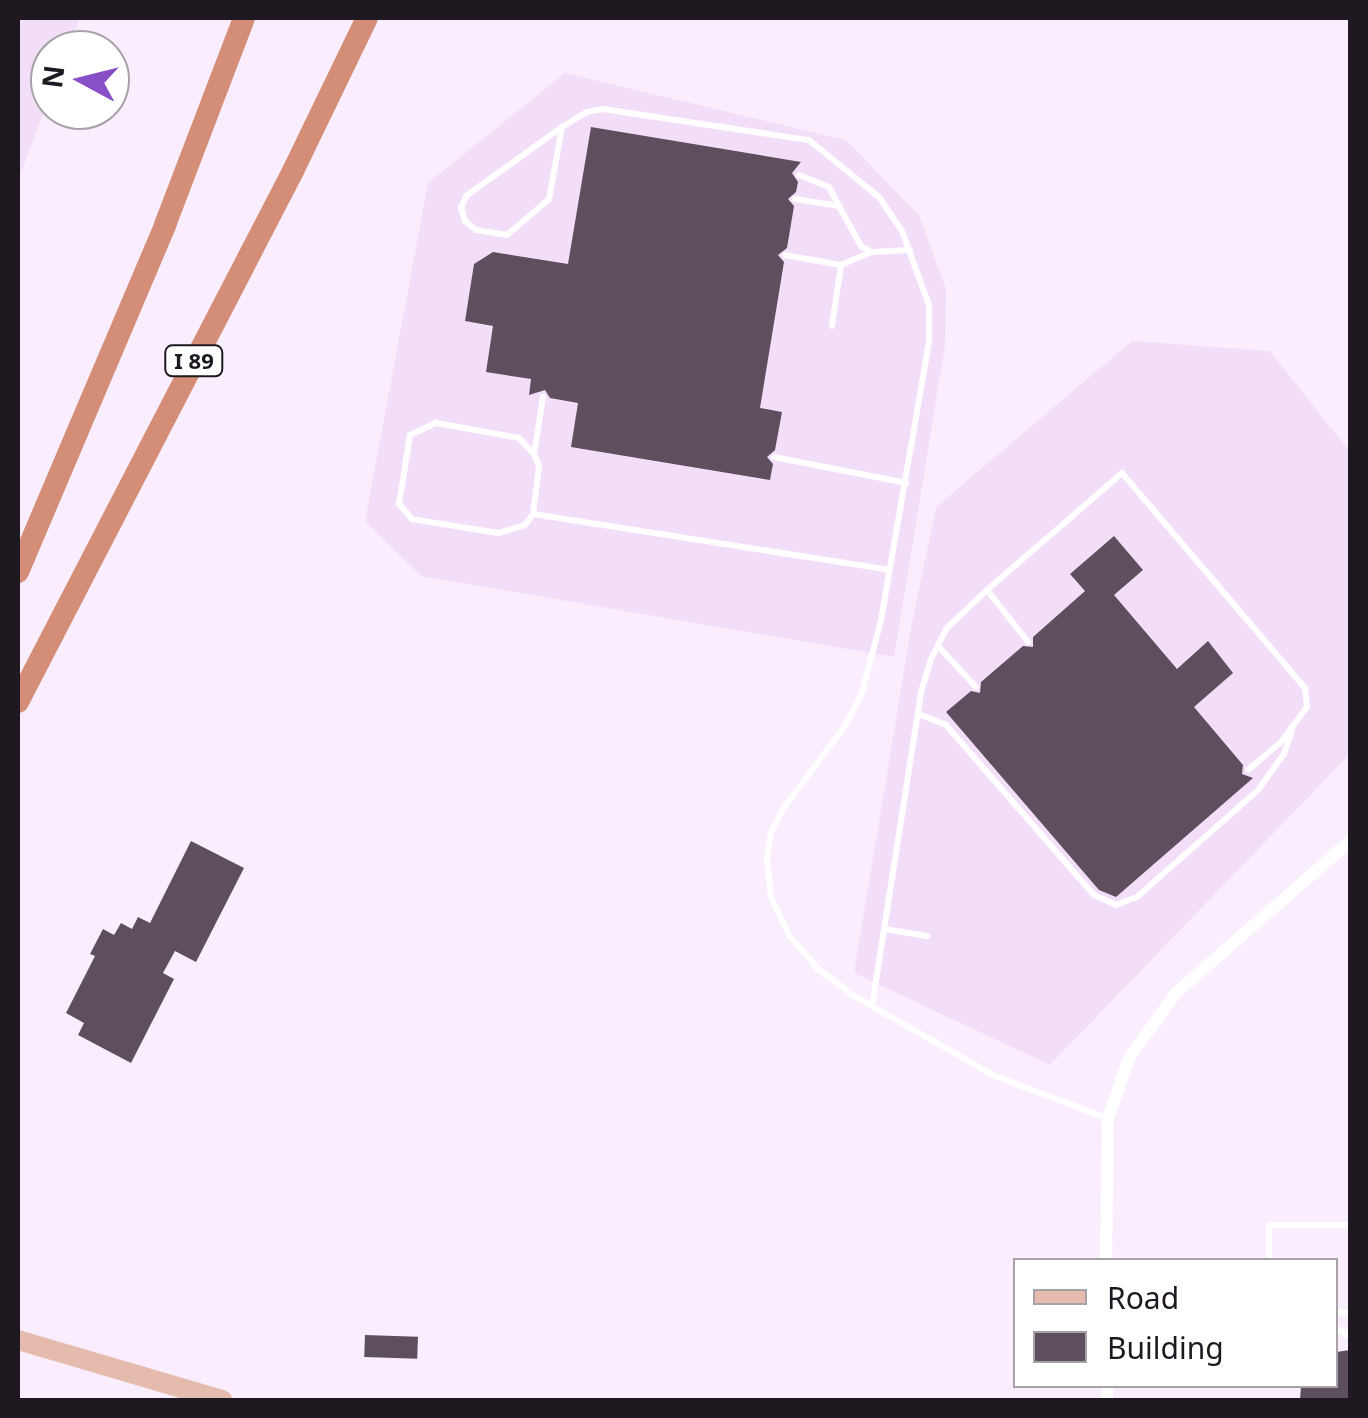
<!DOCTYPE html>
<style>
body{margin:0}
#map{position:relative;width:1368px;height:1418px;overflow:hidden;background:#faeefe;font-family:"Noto Sans",sans-serif}
div>[style]{position:absolute}
.built>*{inset:0;background:#f2def9}
.building>*{inset:0;background:#5e4f5f;transform-origin:0 0}
.service>*{height:6px;margin:-3px;padding:0 3px;transform-origin:3px;border-radius:3px;background:#fff}
.minor>*{height:12px;margin:-6px;padding:0 6px;transform-origin:6px;border-radius:6px;background:#fff}
.primary>*{height:20px;margin:-10px;padding:0 10px;transform-origin:10px;border-radius:10px;background:#e5bbad}
.motorway>*{height:22px;margin:-11px;padding:0 11px;transform-origin:11px;border-radius:11px;background:#d48e77}
span{translate:-50% -50%;white-space:nowrap;text-align:center;line-height:1.15;-webkit-text-stroke:10px #fff;paint-order:stroke}
.shield-label span{padding:2px 8px;background:#fff;border:2px solid;border-radius:8px;-webkit-text-stroke-width:0}
.shield-label{font-size:22px;color:#1e1820;font-weight:700}
.frame{position:absolute;inset:0;border:20px solid #1e1820;pointer-events:none}
.legend{position:absolute;left:1013px;top:1258px;width:325px;height:130px;box-sizing:border-box;background:#fff;border:2px solid #a5a3a6;margin:0;padding:12px 18px;list-style:none;font-size:30px;color:#1e1820}
.legend li{display:flex;align-items:center;gap:20px;height:50px}
.legend b{width:50px;border:2px solid #a5a3a6}
.north{position:absolute;left:30px;top:30px;width:100px;height:100px;box-sizing:border-box;background:#fff;border:2px solid #a5a3a6;border-radius:50%;rotate:277deg;font-size:28px;font-weight:700;line-height:40px;text-align:center;color:#1e1820}
.north::after{content:'';display:block;margin:auto;width:35px;height:45px;background:#884fc6;clip-path:polygon(50% 0,100% 100%,50% 72%,0 100%)}
</style>
<div id="map">
<div class="built">
<div style="clip-path:polygon(18px 18px,80px 18px,68px 50px,50px 50px,50px 96px,18px 180px)"></div>
<div style="clip-path:polygon(565px 73px,846px 140px,919px 215px,946px 289px,945px 346px,894px 657px,421px 576px,365px 521px,428px 183px)"></div>
<div style="clip-path:polygon(1132px 341px,1270px 351px,1350px 452px,1350px 754px,1050px 1065px,854px 973px,911px 628px,936px 507px)"></div>
</div>
<div class="building">
<div style="clip-path:polygon(591px 127px,801px 162px,792px 173px,798px 182px,796px 192px,788px 199px,794px 206px,787px 248px,778px 255px,784px 262px,760px 408px,782px 412px,775px 450px,767px 457px,773px 464px,770px 480px,571px 447px,578px 403px,550px 398px,545px 390px,529px 395px,531px 379px,486px 372px,493px 326px,465px 321px,474px 264px,493px 252px,568px 264px)"></div>
<div style="clip-path:polygon(1114px 536px,1143px 570px,1114px 595px,1177px 669px,1208px 641px,1233px 673px,1194px 707px,1243px 765px,1242px 774px,1253px 778px,1116px 897px,1099px 890px,946px 712px,971px 691px,980px 693px,981px 682px,1023px 646px,1033px 647px,1033px 637px,1085px 591px,1070px 574px)"></div>
<div style="clip-path:polygon(191px 841px,244px 868px,196px 962px,175px 951px,163px 973px,174px 979px,131px 1063px,78px 1035px,84px 1023px,66px 1013px,95px 956px,90px 954px,103px 929px,114px 935px,121px 923px,132px 929px,138px 917px,150px 923px)"></div>
<div style="left:365px;top:1335px;width:53px;height:22px;rotate:2deg"></div>
<div style="clip-path:polygon(1350px 1350px,1350px 1400px,1300px 1400px,1301px 1386px,1336px 1386px,1336px 1352px)"></div>
</div>
<div class="service">
<div style="left:562px;top:127px;width:29px;rotate:-31deg"></div>
<div style="left:587px;top:112px;width:16px;rotate:-11deg"></div>
<div style="left:603px;top:109px;width:208px;rotate:8.6deg"></div>
<div style="left:809px;top:140px;width:90px;rotate:39.2deg"></div>
<div style="left:879px;top:197px;width:41px;rotate:55.9deg"></div>
<div style="left:902px;top:231px;width:79px;rotate:70deg"></div>
<div style="left:929px;top:305px;width:37px;rotate:90deg"></div>
<div style="left:929px;top:342px;width:282px;rotate:99.8deg"></div>
<div style="left:881px;top:620px;width:75px;rotate:104.6deg"></div>
<div style="left:862px;top:693px;width:37px;rotate:117deg"></div>
<div style="left:845px;top:726px;width:104px;rotate:126.8deg"></div>
<div style="left:783px;top:809px;width:27px;rotate:117deg"></div>
<div style="left:771px;top:833px;width:26px;rotate:99deg"></div>
<div style="left:767px;top:859px;width:38px;rotate:84deg"></div>
<div style="left:771px;top:897px;width:42px;rotate:64.7deg"></div>
<div style="left:789px;top:935px;width:43px;rotate:49.7deg"></div>
<div style="left:817px;top:968px;width:46px;rotate:37.1deg"></div>
<div style="left:854px;top:996px;width:162px;rotate:29.6deg"></div>
<div style="left:995px;top:1076px;width:120px;rotate:20.6deg"></div>
<div style="left:562px;top:127px;width:73px;rotate:100.2deg"></div>
<div style="left:549px;top:199px;width:55px;rotate:139.4deg"></div>
<div style="left:507px;top:235px;width:31px;rotate:-171deg"></div>
<div style="left:476px;top:230px;width:14px;rotate:-141deg"></div>
<div style="left:465px;top:221px;width:14px;rotate:-107deg"></div>
<div style="left:461px;top:208px;width:13px;rotate:-67deg"></div>
<div style="left:466px;top:196px;width:118px;rotate:-35.7deg"></div>
<div style="left:799px;top:175px;width:32px;rotate:22deg"></div>
<div style="left:829px;top:187px;width:21px;rotate:62deg"></div>
<div style="left:795px;top:199px;width:45px;rotate:9deg"></div>
<div style="left:839px;top:206px;width:46px;rotate:61.2deg"></div>
<div style="left:861px;top:246px;width:12px;rotate:31deg"></div>
<div style="left:871px;top:252px;width:39px;rotate:-3deg"></div>
<div style="left:785px;top:255px;width:57px;rotate:10.1deg"></div>
<div style="left:841px;top:265px;width:33px;rotate:-23deg"></div>
<div style="left:832px;top:326px;width:62px;rotate:-81.6deg"></div>
<div style="left:436px;top:423px;width:84px;rotate:10.2deg"></div>
<div style="left:519px;top:438px;width:22px;rotate:47deg"></div>
<div style="left:534px;top:454px;width:13px;rotate:67deg"></div>
<div style="left:539px;top:466px;width:48px;rotate:97.1deg"></div>
<div style="left:533px;top:514px;width:14px;rotate:126deg"></div>
<div style="left:525px;top:525px;width:28px;rotate:163deg"></div>
<div style="left:498px;top:533px;width:87px;rotate:-170.8deg"></div>
<div style="left:412px;top:519px;width:20px;rotate:-131deg"></div>
<div style="left:399px;top:504px;width:70px;rotate:-80.9deg"></div>
<div style="left:410px;top:435px;width:29px;rotate:-25deg"></div>
<div style="left:534px;top:454px;width:58px;rotate:-81deg"></div>
<div style="left:774px;top:457px;width:135px;rotate:11.1deg"></div>
<div style="left:533px;top:514px;width:361px;rotate:8.9deg"></div>
<div style="left:987px;top:590px;width:179px;rotate:-40.9deg"></div>
<div style="left:1122px;top:473px;width:282px;rotate:49.6deg"></div>
<div style="left:1305px;top:688px;width:19px;rotate:84deg"></div>
<div style="left:1307px;top:707px;width:44px;rotate:126.6deg"></div>
<div style="left:1281px;top:742px;width:43px;rotate:139.7deg"></div>
<div style="left:938px;top:646px;width:56px;rotate:47.2deg"></div>
<div style="left:918px;top:714px;width:30px;rotate:21deg"></div>
<div style="left:946px;top:725px;width:225px;rotate:49deg"></div>
<div style="left:1094px;top:895px;width:24px;rotate:24deg"></div>
<div style="left:1116px;top:905px;width:22px;rotate:-21deg"></div>
<div style="left:1137px;top:897px;width:162px;rotate:-41.5deg"></div>
<div style="left:1258px;top:790px;width:44px;rotate:-54.2deg"></div>
<div style="left:1284px;top:754px;width:24px;rotate:-71deg"></div>
<div style="left:884px;top:929px;width:44px;rotate:9.2deg"></div>
<div style="left:872px;top:1006px;width:318px;rotate:-81.1deg"></div>
<div style="left:921px;top:692px;width:34px;rotate:-73deg"></div>
<div style="left:931px;top:659px;width:35px;rotate:-63deg"></div>
<div style="left:947px;top:628px;width:55px;rotate:-43.5deg"></div>
<div style="left:987px;top:590px;width:66px;rotate:51.7deg"></div>
<div style="left:1269px;top:1260px;width:35px;rotate:-90deg"></div>
<div style="left:1269px;top:1225px;width:81px"></div>
<div style="left:1336px;top:1312px;width:14px;rotate:4deg"></div>
<div style="left:1336px;top:1328px;width:15px;rotate:32deg"></div>
</div>
<div class="minor">
<div style="left:1106px;top:1260px;width:141px;rotate:-89.2deg"></div>
<div style="left:1108px;top:1119px;width:65px;rotate:-71deg"></div>
<div style="left:1129px;top:1058px;width:80px;rotate:-54.1deg"></div>
<div style="left:1176px;top:993px;width:231px;rotate:-41.1deg"></div>
<div style="left:1107px;top:1386px;width:14px;rotate:90deg"></div>
</div>
<div class="primary">
<div style="left:18px;top:1340px;width:213px;rotate:16.4deg"></div>
</div>
<div class="motorway">
<div style="left:18px;top:572px;width:377px;rotate:-67deg"></div>
<div style="left:165px;top:225px;width:222px;rotate:-69.1deg"></div>
<div style="left:18px;top:702px;width:598px;rotate:-62.62deg"></div>
<div style="left:293px;top:171px;width:170px;rotate:-64.2deg"></div>
</div>
<div class="shield-label">
<span style="left:194px;top:361px">I 89</span>
</div>
<div class="frame"></div>
<ul class="legend">
<li><b style="height:12px;background:#e5bbad"></b>Road</li>
<li><b style="height:28px;background:#5e4f5f"></b>Building</li>
</ul>
<div class="north">N</div>
</div>
